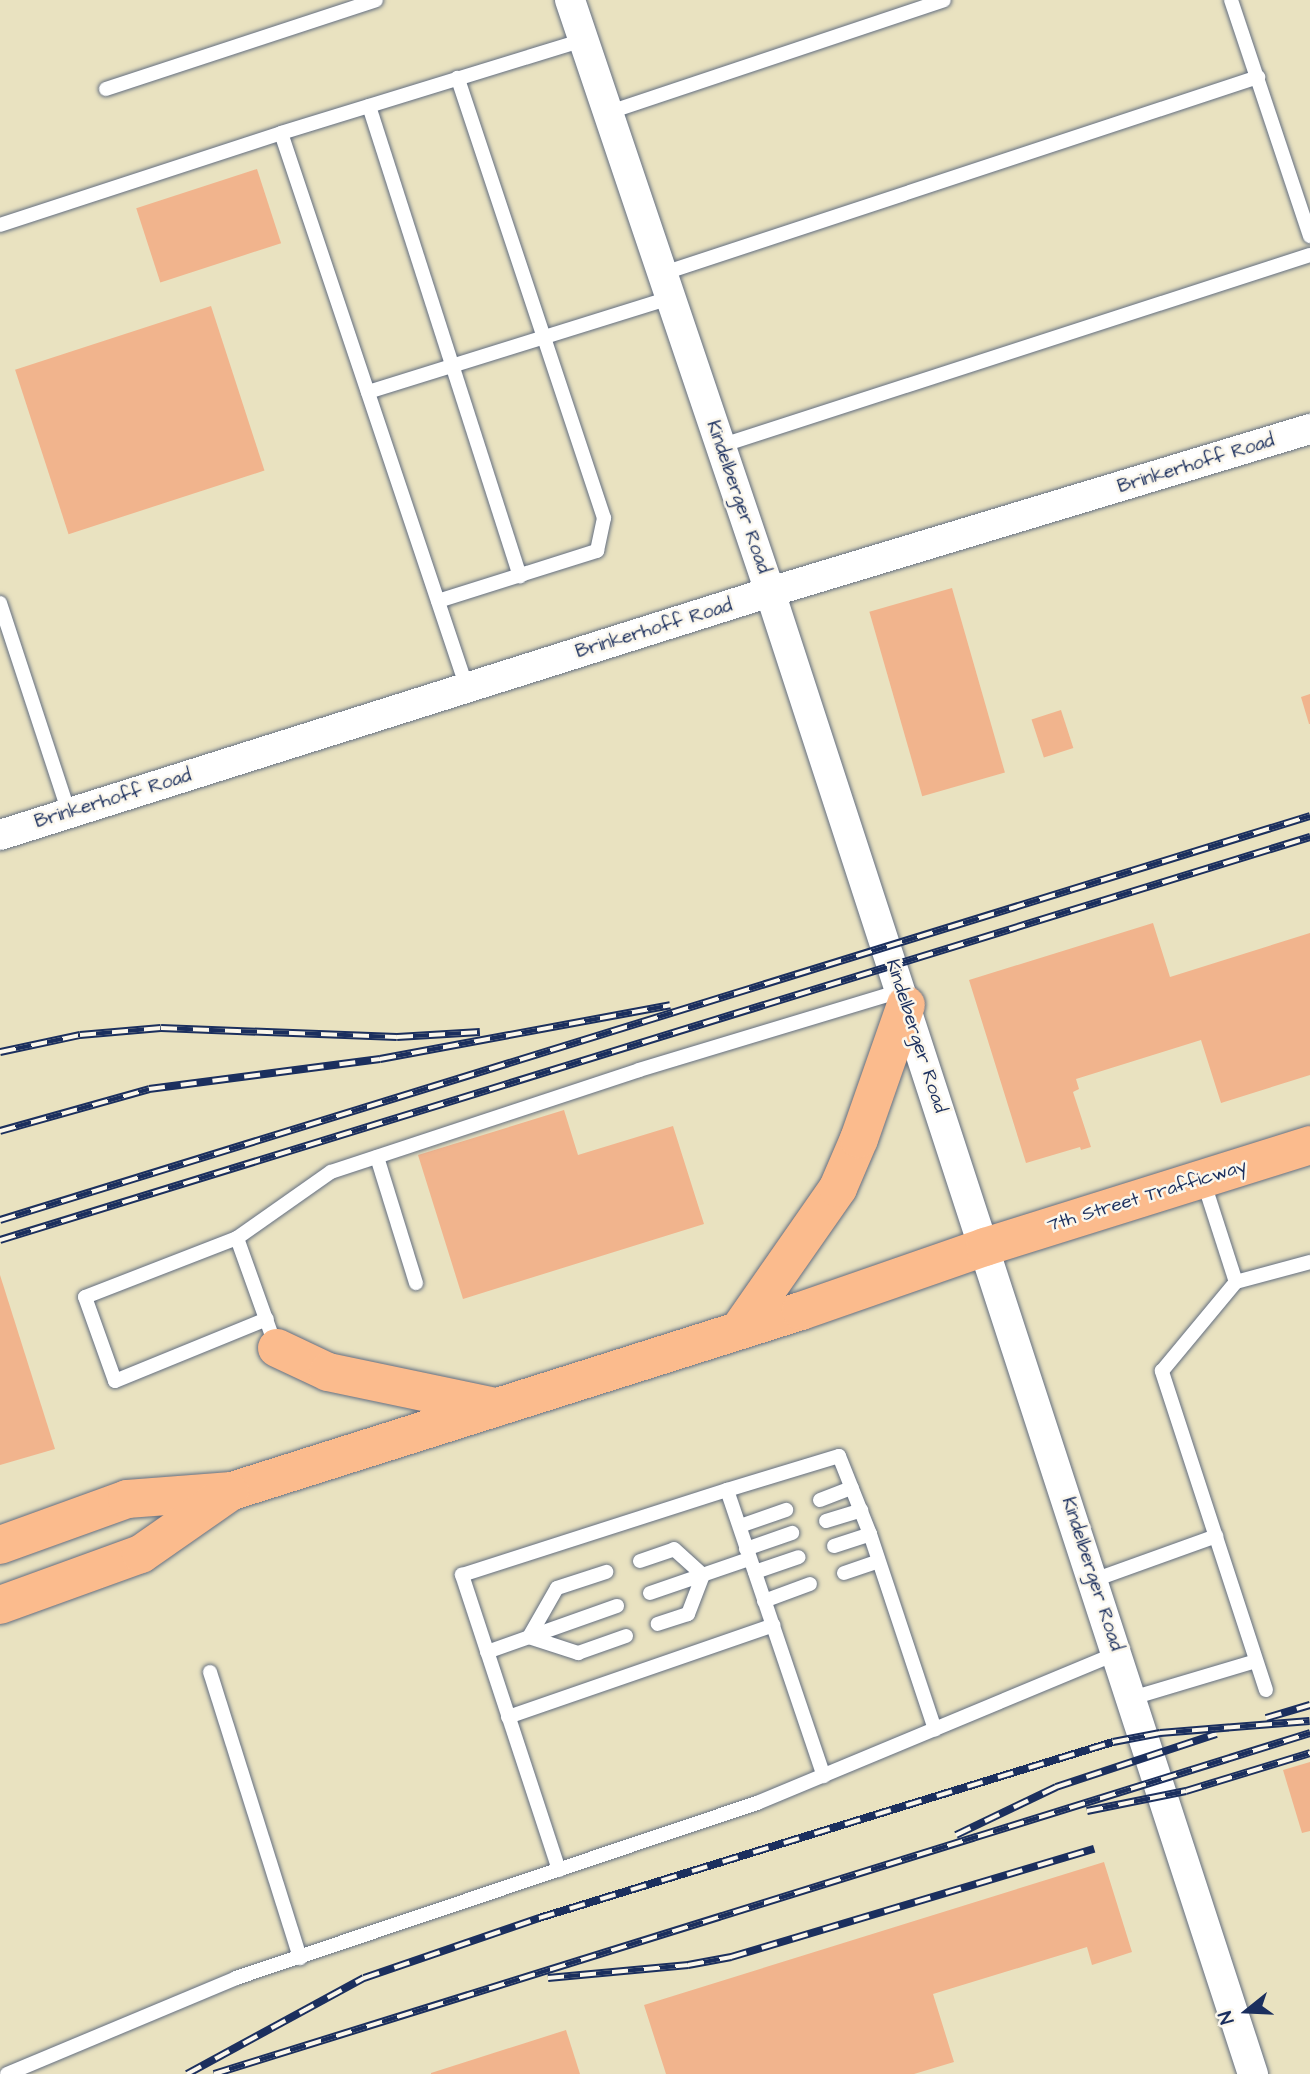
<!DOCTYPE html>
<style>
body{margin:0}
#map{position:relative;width:1310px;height:2074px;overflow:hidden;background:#e9e2c0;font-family:"Architects Daughter",sans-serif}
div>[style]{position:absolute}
.building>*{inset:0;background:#f1b48d;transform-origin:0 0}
.roads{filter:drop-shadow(0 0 2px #636e80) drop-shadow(0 0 2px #636e80)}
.service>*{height:14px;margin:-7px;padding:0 7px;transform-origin:7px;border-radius:7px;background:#fff}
.minor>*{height:30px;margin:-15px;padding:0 15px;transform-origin:15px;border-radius:15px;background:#fff}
.primary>*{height:38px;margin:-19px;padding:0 19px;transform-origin:19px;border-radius:19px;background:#fbbb8d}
.rail>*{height:8px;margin-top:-4px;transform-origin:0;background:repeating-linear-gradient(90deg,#fbf7ec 0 16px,#1b2f5e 0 32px);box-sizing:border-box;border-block:2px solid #1b2f5e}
span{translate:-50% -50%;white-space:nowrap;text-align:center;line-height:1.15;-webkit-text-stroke:5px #fbf7ec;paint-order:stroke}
.street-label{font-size:19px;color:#1b2f5e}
.north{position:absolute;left:1212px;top:1976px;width:70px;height:70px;-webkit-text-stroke:5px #fbf7ec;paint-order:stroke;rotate:252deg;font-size:19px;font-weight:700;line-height:28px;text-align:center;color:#1b2f5e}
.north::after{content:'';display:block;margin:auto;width:24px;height:32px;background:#1b2f5e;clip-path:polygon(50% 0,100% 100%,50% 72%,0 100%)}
</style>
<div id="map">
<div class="building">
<div style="left:257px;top:169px;width:78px;height:127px;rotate:72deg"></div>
<div style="left:211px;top:306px;width:173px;height:206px;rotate:72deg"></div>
<div style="left:952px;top:588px;width:192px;height:86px;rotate:74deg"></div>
<div style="clip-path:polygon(1310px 694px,1310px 724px,1309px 724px,1301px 697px)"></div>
<div style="left:1061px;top:710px;width:40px;height:31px;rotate:72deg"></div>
<div style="clip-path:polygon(1153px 923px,1170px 977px,1310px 933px,1310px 1075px,1221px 1103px,1201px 1040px,1076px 1079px,1079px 1089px,1073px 1092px,1091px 1147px,1081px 1150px,1080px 1147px,1026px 1163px,969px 980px)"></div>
<div style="clip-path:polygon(564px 1110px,578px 1155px,673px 1126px,704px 1224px,463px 1299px,418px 1155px)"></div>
<div style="clip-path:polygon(0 1275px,55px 1449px,0 1465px)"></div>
<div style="clip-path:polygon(1310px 1762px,1310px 1831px,1302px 1833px,1283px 1770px)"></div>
<div style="clip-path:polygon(1104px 1862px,1132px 1952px,1092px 1965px,1087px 1947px,933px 1994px,954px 2062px,914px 2074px,666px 2074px,644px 2005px)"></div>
<div style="clip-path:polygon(566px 2030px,580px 2074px,431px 2074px,431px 2073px)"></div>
</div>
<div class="roads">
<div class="service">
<div style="left:1231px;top:0;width:249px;rotate:71.5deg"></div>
<div style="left:106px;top:89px;width:284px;rotate:-18.2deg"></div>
<div style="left:369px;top:106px;width:494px;rotate:72.2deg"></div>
<div style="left:607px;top:113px;width:355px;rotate:-18.5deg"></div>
<div style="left:0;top:225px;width:296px;rotate:-18.1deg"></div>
<div style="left:661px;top:274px;width:629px;rotate:-18.26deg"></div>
<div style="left:368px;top:392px;width:315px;rotate:-17.3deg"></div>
<div style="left:720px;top:446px;width:620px;rotate:-17.94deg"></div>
<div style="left:438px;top:601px;width:167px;rotate:-17.5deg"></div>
<div style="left:597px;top:551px;width:34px;rotate:-78deg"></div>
<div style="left:604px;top:518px;width:464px;rotate:-108.4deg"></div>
<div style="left:0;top:603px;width:221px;rotate:71.8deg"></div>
<div style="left:467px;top:688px;width:585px;rotate:-108.53deg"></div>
<div style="left:281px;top:133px;width:316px;rotate:-17.1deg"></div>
<div style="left:377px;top:1157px;width:132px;rotate:72.8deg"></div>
<div style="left:1203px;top:1180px;width:107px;rotate:72.1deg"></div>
<div style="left:237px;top:1238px;width:163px;rotate:158.8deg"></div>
<div style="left:85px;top:1297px;width:89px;rotate:70.3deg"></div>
<div style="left:115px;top:1381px;width:164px;rotate:-22.2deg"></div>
<div style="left:276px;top:1347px;width:116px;rotate:-109.7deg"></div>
<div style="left:237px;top:1238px;width:115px;rotate:-35.1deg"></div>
<div style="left:331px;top:1172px;width:324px;rotate:-18.3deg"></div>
<div style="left:639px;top:1070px;width:274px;rotate:-16.8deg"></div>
<div style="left:727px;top:1490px;width:117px;rotate:-16.9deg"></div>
<div style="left:839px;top:1456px;width:84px;rotate:68.3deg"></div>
<div style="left:870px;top:1534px;width:206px;rotate:71.6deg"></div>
<div style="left:820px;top:1500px;width:34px;rotate:-21deg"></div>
<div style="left:826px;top:1521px;width:37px;rotate:-17deg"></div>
<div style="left:740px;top:1526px;width:49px;rotate:-19.2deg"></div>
<div style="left:834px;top:1546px;width:38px;rotate:-18deg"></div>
<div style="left:746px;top:1549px;width:49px;rotate:-19.2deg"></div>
<div style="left:640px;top:1561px;width:36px;rotate:-19deg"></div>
<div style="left:674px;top:1549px;width:39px;rotate:42deg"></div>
<div style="left:703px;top:1575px;width:42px;rotate:111deg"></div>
<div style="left:688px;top:1614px;width:32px;rotate:162deg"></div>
<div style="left:755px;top:1572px;width:46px;rotate:-18.8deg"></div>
<div style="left:844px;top:1573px;width:36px;rotate:-19deg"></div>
<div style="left:1094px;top:1580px;width:130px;rotate:-19.8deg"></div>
<div style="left:650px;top:1593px;width:105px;rotate:-19deg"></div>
<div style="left:764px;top:1601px;width:49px;rotate:-20.3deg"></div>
<div style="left:529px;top:1637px;width:56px;rotate:-60.3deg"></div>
<div style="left:557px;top:1588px;width:52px;rotate:-18.1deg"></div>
<div style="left:529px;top:1637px;width:52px;rotate:18.1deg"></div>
<div style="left:578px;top:1653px;width:51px;rotate:-19.5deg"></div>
<div style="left:487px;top:1652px;width:138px;rotate:-19.5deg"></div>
<div style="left:210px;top:1672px;width:300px;rotate:72.5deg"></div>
<div style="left:1266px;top:1690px;width:336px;rotate:-108.1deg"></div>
<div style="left:1162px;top:1371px;width:116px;rotate:-50.3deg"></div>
<div style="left:1236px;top:1282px;width:77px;rotate:-15.1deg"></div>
<div style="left:1132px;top:1698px;width:129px;rotate:-16.6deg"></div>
<div style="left:508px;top:1717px;width:281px;rotate:-19.1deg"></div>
<div style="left:559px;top:1870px;width:311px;rotate:-108.2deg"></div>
<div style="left:462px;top:1575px;width:278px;rotate:-17.8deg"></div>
<div style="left:727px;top:1490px;width:302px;rotate:71.3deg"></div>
<div style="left:7px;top:2074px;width:248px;rotate:-22.7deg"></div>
<div style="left:236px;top:1978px;width:550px;rotate:-18.57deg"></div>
<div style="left:757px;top:1803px;width:391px;rotate:-22.6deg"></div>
</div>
<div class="minor">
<div style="left:570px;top:0;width:625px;rotate:71.33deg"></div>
<div style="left:770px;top:592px;width:1559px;rotate:71.95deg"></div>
<div style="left:0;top:835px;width:807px;rotate:-17.51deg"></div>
<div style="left:770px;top:592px;width:564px;rotate:-16.8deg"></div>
</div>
<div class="primary">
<div style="left:739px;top:1330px;width:173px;rotate:-55.1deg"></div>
<div style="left:838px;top:1188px;width:53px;rotate:-66.8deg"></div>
<div style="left:859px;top:1139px;width:142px;rotate:-70.7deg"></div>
<div style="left:277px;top:1348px;width:56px;rotate:25.2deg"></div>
<div style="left:328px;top:1372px;width:172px;rotate:11.8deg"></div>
<div style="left:0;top:1545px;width:135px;rotate:-19.9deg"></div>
<div style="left:127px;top:1499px;width:105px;rotate:-4.4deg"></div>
<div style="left:232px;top:1491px;width:597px;rotate:-17.55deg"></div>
<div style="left:801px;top:1311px;width:195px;rotate:-19.2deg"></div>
<div style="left:985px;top:1247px;width:341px;rotate:-17.4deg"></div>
<div style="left:0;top:1605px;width:150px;rotate:-19.9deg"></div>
<div style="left:141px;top:1554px;width:108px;rotate:-34.9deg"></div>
</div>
</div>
<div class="rail">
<div style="left:0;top:1052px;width:82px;rotate:-12deg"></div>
<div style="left:80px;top:1035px;width:81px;rotate:-4.9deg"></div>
<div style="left:161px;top:1028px;width:236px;rotate:2.2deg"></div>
<div style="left:397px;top:1037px;width:83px;rotate:-3.4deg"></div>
<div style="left:0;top:1131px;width:155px;rotate:-15.7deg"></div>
<div style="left:149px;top:1089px;width:233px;rotate:-7.4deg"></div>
<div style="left:380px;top:1059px;width:295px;rotate:-10.5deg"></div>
<div style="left:0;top:1220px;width:1371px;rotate:-17.14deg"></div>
<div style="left:0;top:1240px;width:1371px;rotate:-17.1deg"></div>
<div style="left:1266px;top:1718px;width:46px;rotate:-16.5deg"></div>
<div style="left:1087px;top:1811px;width:101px;rotate:-11.4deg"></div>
<div style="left:1186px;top:1791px;width:130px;rotate:-17deg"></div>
<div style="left:956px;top:1835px;width:111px;rotate:-25.6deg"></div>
<div style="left:1056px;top:1787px;width:169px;rotate:-18.3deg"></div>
<div style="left:548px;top:1978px;width:141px;rotate:-5.3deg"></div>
<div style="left:688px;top:1965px;width:44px;rotate:-10.5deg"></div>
<div style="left:731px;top:1957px;width:379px;rotate:-16.6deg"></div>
<div style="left:187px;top:2074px;width:201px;rotate:-28.5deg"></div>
<div style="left:364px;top:1978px;width:185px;rotate:-18.9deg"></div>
<div style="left:539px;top:1918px;width:600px;rotate:-17.05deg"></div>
<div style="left:1113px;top:1742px;width:48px;rotate:-10.8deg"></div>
<div style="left:1160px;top:1733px;width:150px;rotate:-4.6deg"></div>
<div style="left:214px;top:2074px;width:1148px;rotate:-17.28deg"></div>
</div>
<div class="street-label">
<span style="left:1196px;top:464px;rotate:-17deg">Brinkerhoff Road</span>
<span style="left:738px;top:497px;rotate:71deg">Kindelberger Road</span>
<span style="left:654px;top:629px;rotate:-17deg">Brinkerhoff Road</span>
<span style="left:113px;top:799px;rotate:-17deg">Brinkerhoff Road</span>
<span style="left:916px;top:1036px;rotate:72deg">Kindelberger Road</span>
<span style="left:1147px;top:1196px;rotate:-17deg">7th Street Trafficway</span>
<span style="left:1092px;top:1574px;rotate:72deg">Kindelberger Road</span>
</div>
<div class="north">N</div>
</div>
